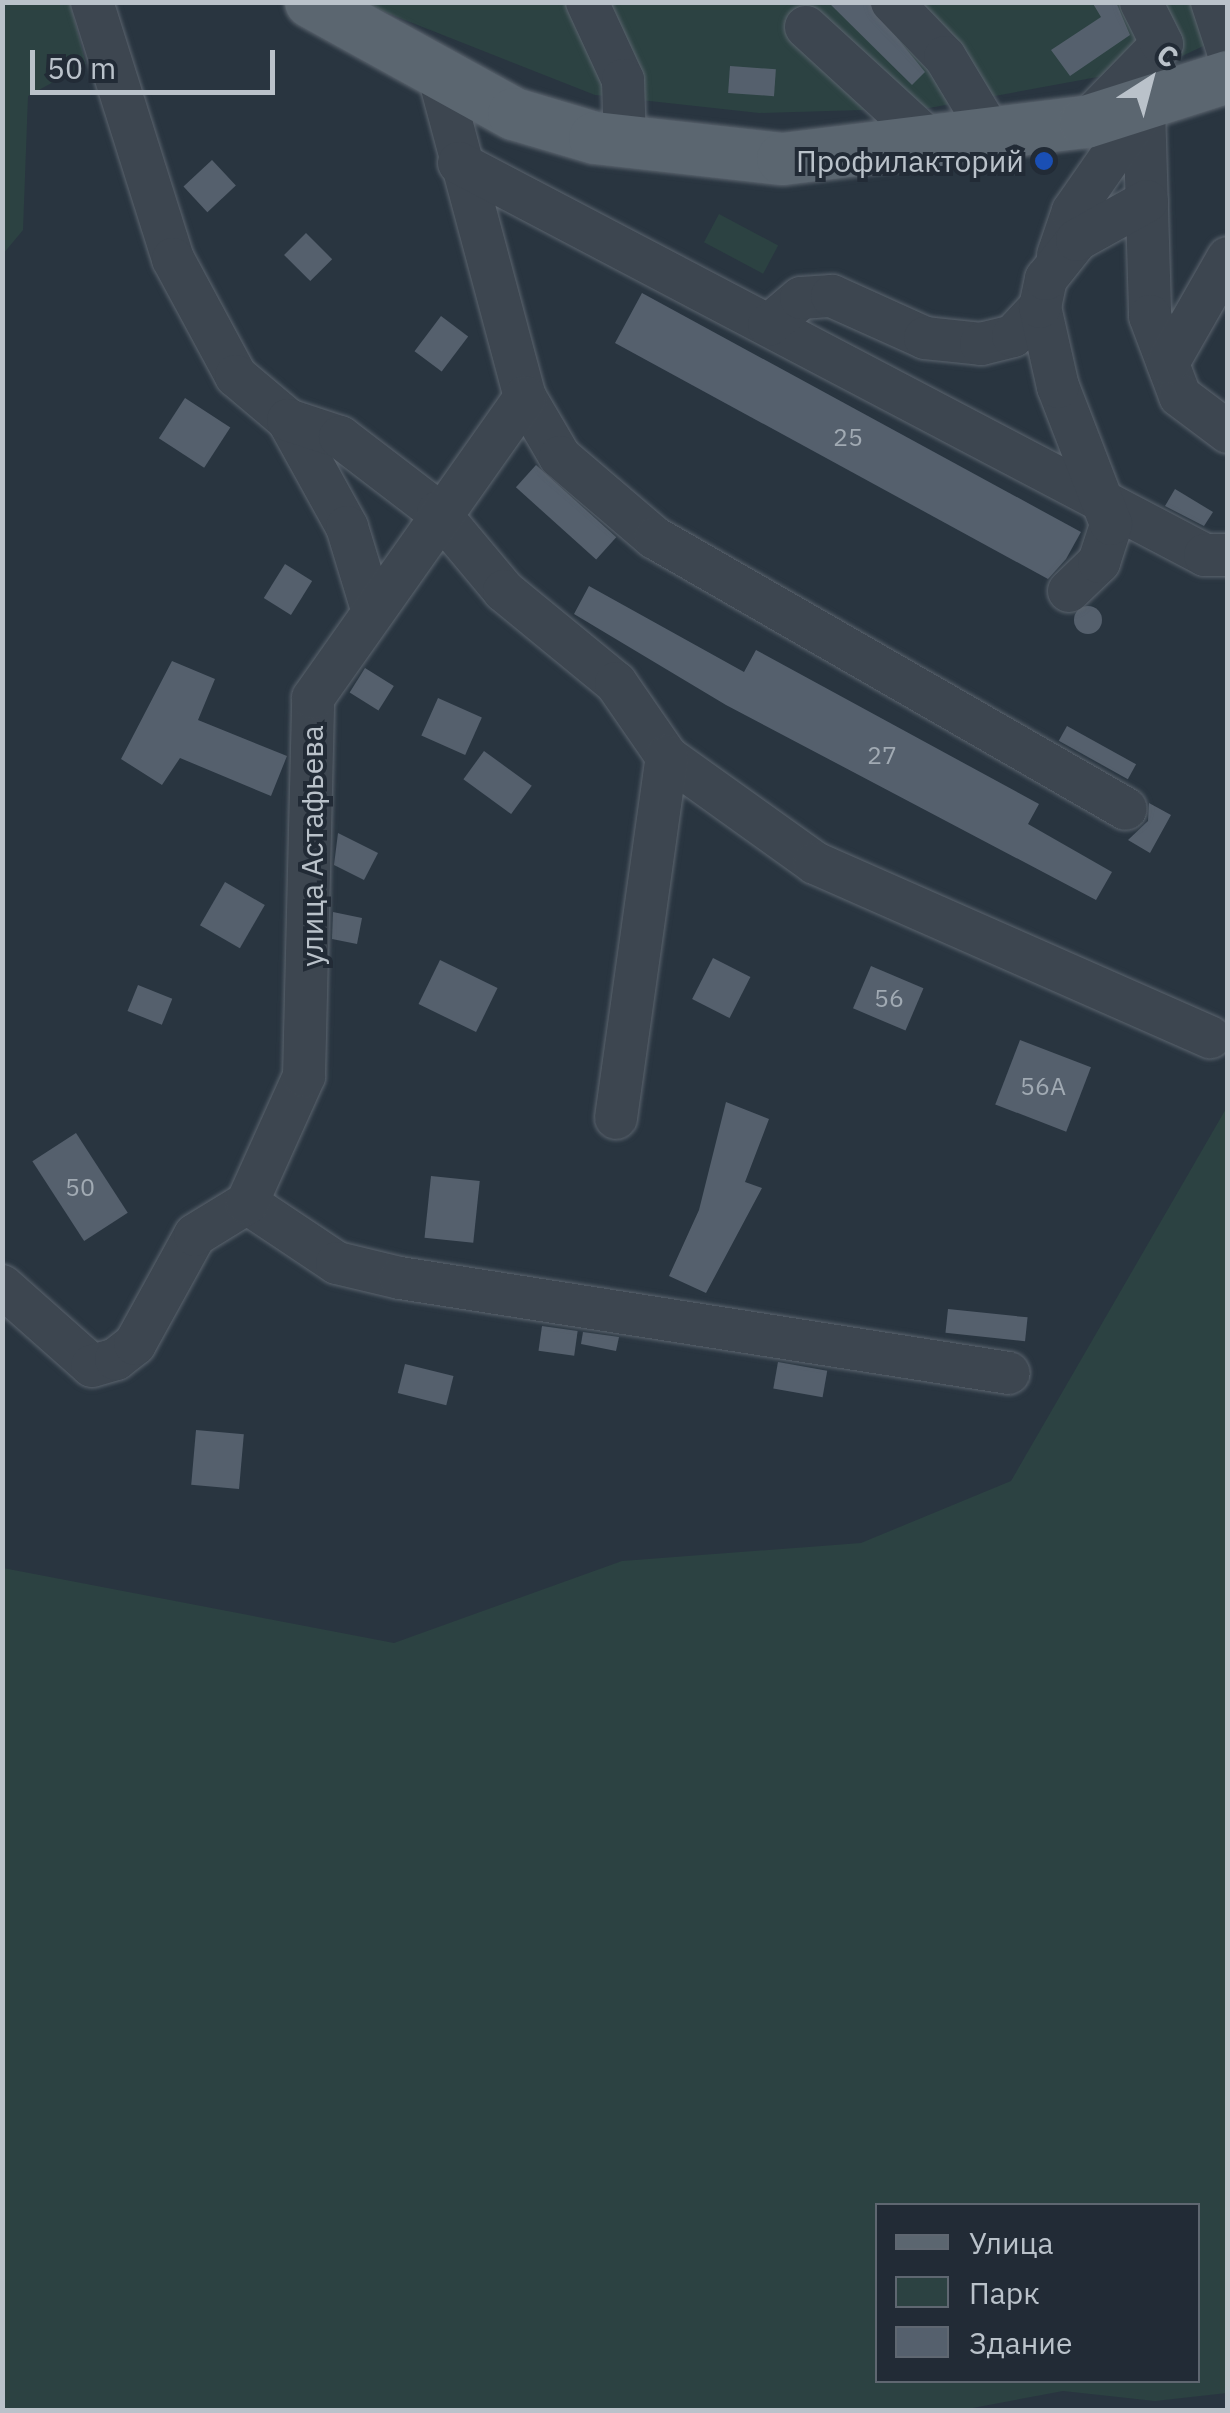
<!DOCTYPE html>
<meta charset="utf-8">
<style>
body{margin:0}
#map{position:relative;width:1230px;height:2413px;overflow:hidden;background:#293540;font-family:"IBM Plex Sans",sans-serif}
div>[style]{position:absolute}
.green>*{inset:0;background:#2c4242;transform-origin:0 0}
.building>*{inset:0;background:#55606d;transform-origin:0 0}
.round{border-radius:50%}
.roads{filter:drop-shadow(0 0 2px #5b646e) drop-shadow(0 0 2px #5b646e)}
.minor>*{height:42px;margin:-21px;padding:0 21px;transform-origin:21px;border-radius:21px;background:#3d4650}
.major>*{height:52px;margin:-26px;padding:0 26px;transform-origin:26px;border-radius:26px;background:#5b6670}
.dots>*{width:28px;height:28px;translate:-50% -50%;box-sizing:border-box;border:5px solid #222b36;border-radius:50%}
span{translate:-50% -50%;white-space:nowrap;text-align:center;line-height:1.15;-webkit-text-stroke:8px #222b36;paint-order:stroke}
.number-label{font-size:25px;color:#a1aab3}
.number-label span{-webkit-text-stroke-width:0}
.poi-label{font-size:30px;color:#bac2ca}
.right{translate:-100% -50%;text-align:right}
.street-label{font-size:30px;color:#bac2ca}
.frame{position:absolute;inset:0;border:5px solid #bac2ca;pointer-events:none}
.legend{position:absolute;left:875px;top:2203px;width:325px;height:180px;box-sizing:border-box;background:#222b36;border:2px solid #5f6771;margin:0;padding:12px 18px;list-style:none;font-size:30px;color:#bac2ca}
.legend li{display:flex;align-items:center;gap:20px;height:50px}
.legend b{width:50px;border:2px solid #5f6771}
.north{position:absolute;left:1100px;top:30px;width:100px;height:100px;-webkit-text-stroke:8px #222b36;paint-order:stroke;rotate:36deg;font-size:28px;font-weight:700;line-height:40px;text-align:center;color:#bac2ca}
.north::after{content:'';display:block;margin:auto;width:35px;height:45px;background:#bac2ca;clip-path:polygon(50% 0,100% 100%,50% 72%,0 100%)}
.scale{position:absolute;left:30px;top:50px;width:245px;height:45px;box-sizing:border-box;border:5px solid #bac2ca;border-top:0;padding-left:12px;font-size:30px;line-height:35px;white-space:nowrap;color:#bac2ca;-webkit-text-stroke:8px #222b36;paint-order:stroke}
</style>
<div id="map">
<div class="green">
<div style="clip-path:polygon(3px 2px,70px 3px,86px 64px,28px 96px,23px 230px,3px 254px)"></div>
<div style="clip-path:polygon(1227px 2px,1214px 41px,1163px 65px,929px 108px,759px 113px,595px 95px,362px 3px)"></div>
<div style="left:719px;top:214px;width:67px;height:32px;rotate:28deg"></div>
<div style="clip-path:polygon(evenodd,1227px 1107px,1227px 2393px,1155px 2401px,1063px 2391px,962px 2410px,3px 2410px,3px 1568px,394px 1643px,622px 1561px,861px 1543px,1011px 1481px,1227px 1107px,878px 2206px,1198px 2206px,1198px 2380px,878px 2380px,878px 2206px)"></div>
</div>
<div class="building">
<div style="clip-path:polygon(828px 2px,868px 2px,925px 72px,912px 85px)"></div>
<div style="clip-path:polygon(1092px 2px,1116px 2px,1130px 35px,1070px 76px,1051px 50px,1101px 17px)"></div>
<div style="left:730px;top:66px;width:46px;height:27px;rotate:4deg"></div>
<div style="left:212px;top:160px;width:35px;height:39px;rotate:47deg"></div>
<div style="left:306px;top:233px;width:37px;height:31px;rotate:45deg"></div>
<div style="clip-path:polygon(642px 293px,1081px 532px,1066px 559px,1048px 579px,615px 343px)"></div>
<div style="left:441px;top:316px;width:34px;height:44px;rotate:37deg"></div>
<div style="left:185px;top:398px;width:54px;height:48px;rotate:33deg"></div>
<div style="left:536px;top:465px;width:108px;height:30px;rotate:42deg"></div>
<div style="clip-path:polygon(1175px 489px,1213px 512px,1204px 526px,1165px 506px)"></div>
<div style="left:285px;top:564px;width:32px;height:40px;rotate:32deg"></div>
<div style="clip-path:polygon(589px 586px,744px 672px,756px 650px,1039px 804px,1028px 824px,1112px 872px,1096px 900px,726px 705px,574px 614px)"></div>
<div class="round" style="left:1074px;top:606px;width:28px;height:28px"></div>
<div style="clip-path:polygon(172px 661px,215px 679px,198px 720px,287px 756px,271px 796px,180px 758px,162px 785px,121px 759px)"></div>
<div style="left:365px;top:668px;width:34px;height:29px;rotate:32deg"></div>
<div style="left:438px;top:698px;width:48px;height:41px;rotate:24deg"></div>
<div style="left:1067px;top:726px;width:79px;height:17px;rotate:29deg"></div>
<div style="left:484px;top:751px;width:59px;height:35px;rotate:36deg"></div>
<div style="clip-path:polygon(1149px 803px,1171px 815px,1150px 853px,1128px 840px,1148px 821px)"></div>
<div style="clip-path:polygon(338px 833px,378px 853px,364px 880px,334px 865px)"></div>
<div style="left:225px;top:882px;width:46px;height:50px;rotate:30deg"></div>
<div style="clip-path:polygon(333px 912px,362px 918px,357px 944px,332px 939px)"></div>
<div style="left:713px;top:958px;width:42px;height:46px;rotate:27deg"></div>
<div style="left:440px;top:960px;width:64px;height:49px;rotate:26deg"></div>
<div style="left:871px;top:966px;width:57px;height:46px;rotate:23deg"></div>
<div style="left:138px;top:985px;width:37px;height:28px;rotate:22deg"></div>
<div style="left:1020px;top:1040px;width:76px;height:69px;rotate:21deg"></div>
<div style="clip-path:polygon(726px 1102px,769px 1119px,745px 1182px,762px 1188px,706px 1293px,669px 1276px,699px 1210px)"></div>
<div style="left:76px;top:1133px;width:95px;height:52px;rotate:57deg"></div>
<div style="left:431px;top:1176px;width:49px;height:62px;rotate:6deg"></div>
<div style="left:948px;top:1309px;width:80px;height:24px;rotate:6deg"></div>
<div style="left:542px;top:1326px;width:36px;height:25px;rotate:8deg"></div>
<div style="clip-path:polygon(583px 1332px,619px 1337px,616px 1351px,581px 1344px)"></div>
<div style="left:778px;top:1362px;width:50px;height:27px;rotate:10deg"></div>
<div style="left:405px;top:1364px;width:50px;height:30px;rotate:14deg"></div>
<div style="left:196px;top:1430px;width:48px;height:55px;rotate:5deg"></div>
</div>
<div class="roads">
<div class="minor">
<div style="left:92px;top:2px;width:269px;rotate:72.5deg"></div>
<div style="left:173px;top:259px;width:133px;rotate:61.7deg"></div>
<div style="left:236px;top:376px;width:68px;rotate:40.2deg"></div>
<div style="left:288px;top:420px;width:122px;rotate:61.1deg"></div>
<div style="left:347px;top:527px;width:83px;rotate:73.1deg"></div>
<div style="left:587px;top:2px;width:86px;rotate:65.2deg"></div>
<div style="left:623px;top:80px;width:62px;rotate:88.2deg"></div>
<div style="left:892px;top:2px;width:76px;rotate:46.1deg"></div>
<div style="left:945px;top:57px;width:93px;rotate:59deg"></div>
<div style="left:1212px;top:2px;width:52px;rotate:71.9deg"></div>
<div style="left:806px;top:27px;width:175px;rotate:42.5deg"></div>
<div style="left:440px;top:80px;width:328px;rotate:75deg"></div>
<div style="left:525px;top:397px;width:69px;rotate:59.7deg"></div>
<div style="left:560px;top:457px;width:125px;rotate:40.5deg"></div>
<div style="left:655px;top:538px;width:543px;rotate:29.91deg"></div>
<div style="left:1144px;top:109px;width:207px;rotate:88.3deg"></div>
<div style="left:1150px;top:316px;width:85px;rotate:69.4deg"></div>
<div style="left:1180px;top:396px;width:60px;rotate:36.9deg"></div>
<div style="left:1090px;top:118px;width:103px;rotate:-45.8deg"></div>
<div style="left:1162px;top:44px;width:47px;rotate:-116.6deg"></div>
<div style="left:459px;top:163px;width:843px;rotate:27.72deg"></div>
<div style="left:1205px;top:555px;width:23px"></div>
<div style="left:1058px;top:255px;width:46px;rotate:-71.2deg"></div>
<div style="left:1073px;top:211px;width:124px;rotate:-55.2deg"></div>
<div style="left:769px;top:325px;width:42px;rotate:-40.2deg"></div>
<div style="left:801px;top:298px;width:31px;rotate:-4deg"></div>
<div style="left:832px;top:296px;width:102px;rotate:24.3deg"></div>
<div style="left:925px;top:338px;width:56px;rotate:6.1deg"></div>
<div style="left:981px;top:344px;width:33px;rotate:-14deg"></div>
<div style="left:1013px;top:336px;width:40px;rotate:-47deg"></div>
<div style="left:1168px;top:363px;width:121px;rotate:-60.3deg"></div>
<div style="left:288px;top:420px;width:55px;rotate:18.1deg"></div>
<div style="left:340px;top:437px;width:123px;rotate:37.4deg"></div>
<div style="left:438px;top:512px;width:103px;rotate:50.1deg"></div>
<div style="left:504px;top:591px;width:145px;rotate:39.4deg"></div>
<div style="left:616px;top:683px;width:90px;rotate:55.4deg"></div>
<div style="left:667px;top:757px;width:182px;rotate:35.6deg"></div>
<div style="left:815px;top:863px;width:432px;rotate:23.8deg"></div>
<div style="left:1069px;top:591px;width:42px;rotate:-44deg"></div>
<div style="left:1099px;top:562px;width:40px;rotate:-72deg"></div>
<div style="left:1111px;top:524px;width:147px;rotate:-111.1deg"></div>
<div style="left:1058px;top:387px;width:82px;rotate:-102.7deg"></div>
<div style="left:1040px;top:307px;width:29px;rotate:-78deg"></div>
<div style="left:1046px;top:279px;width:50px;rotate:-51.5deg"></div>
<div style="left:1077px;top:240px;width:80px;rotate:-29.1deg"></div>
<div style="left:616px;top:1118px;width:365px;rotate:-82deg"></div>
<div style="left:247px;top:1203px;width:108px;rotate:33.7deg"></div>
<div style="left:337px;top:1263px;width:65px;rotate:13.4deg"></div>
<div style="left:400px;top:1278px;width:616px;rotate:8.87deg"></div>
<div style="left:2px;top:1286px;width:120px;rotate:41.6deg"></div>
<div style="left:92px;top:1366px;width:25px;rotate:-16deg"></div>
<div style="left:116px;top:1359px;width:24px;rotate:-38deg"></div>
<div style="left:135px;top:1344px;width:124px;rotate:-61.2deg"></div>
<div style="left:195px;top:1235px;width:61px;rotate:-31.6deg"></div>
<div style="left:247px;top:1203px;width:139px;rotate:-65.8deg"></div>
<div style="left:304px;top:1076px;width:378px;rotate:-88.6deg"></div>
<div style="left:313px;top:698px;width:368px;rotate:-54.8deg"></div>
</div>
<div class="major">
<div style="left:311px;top:2px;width:232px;rotate:28.9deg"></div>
<div style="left:514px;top:114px;width:84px;rotate:16.5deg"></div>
<div style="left:595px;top:138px;width:189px;rotate:6.4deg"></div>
<div style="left:783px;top:159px;width:305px;rotate:-7deg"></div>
<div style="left:1086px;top:122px;width:149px;rotate:-17.6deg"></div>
</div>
</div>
<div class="dots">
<div style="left:1044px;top:161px;background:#1a4fb4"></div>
</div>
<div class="number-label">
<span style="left:848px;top:437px">25</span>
<span style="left:882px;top:755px">27</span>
<span style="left:889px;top:998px">56</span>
<span style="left:1043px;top:1086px">56А</span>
<span style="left:80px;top:1187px">50</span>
</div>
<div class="poi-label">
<span class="right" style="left:1024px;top:161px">Профилакторий</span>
</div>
<div class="street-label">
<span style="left:312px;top:846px;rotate:-90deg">улица Астафьева</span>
</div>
<div class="frame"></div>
<ul class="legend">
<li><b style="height:12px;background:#5b6670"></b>Улица</li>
<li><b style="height:28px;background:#2c4242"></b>Парк</li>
<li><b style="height:28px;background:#55606d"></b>Здание</li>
</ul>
<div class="north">С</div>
<div class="scale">50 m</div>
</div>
